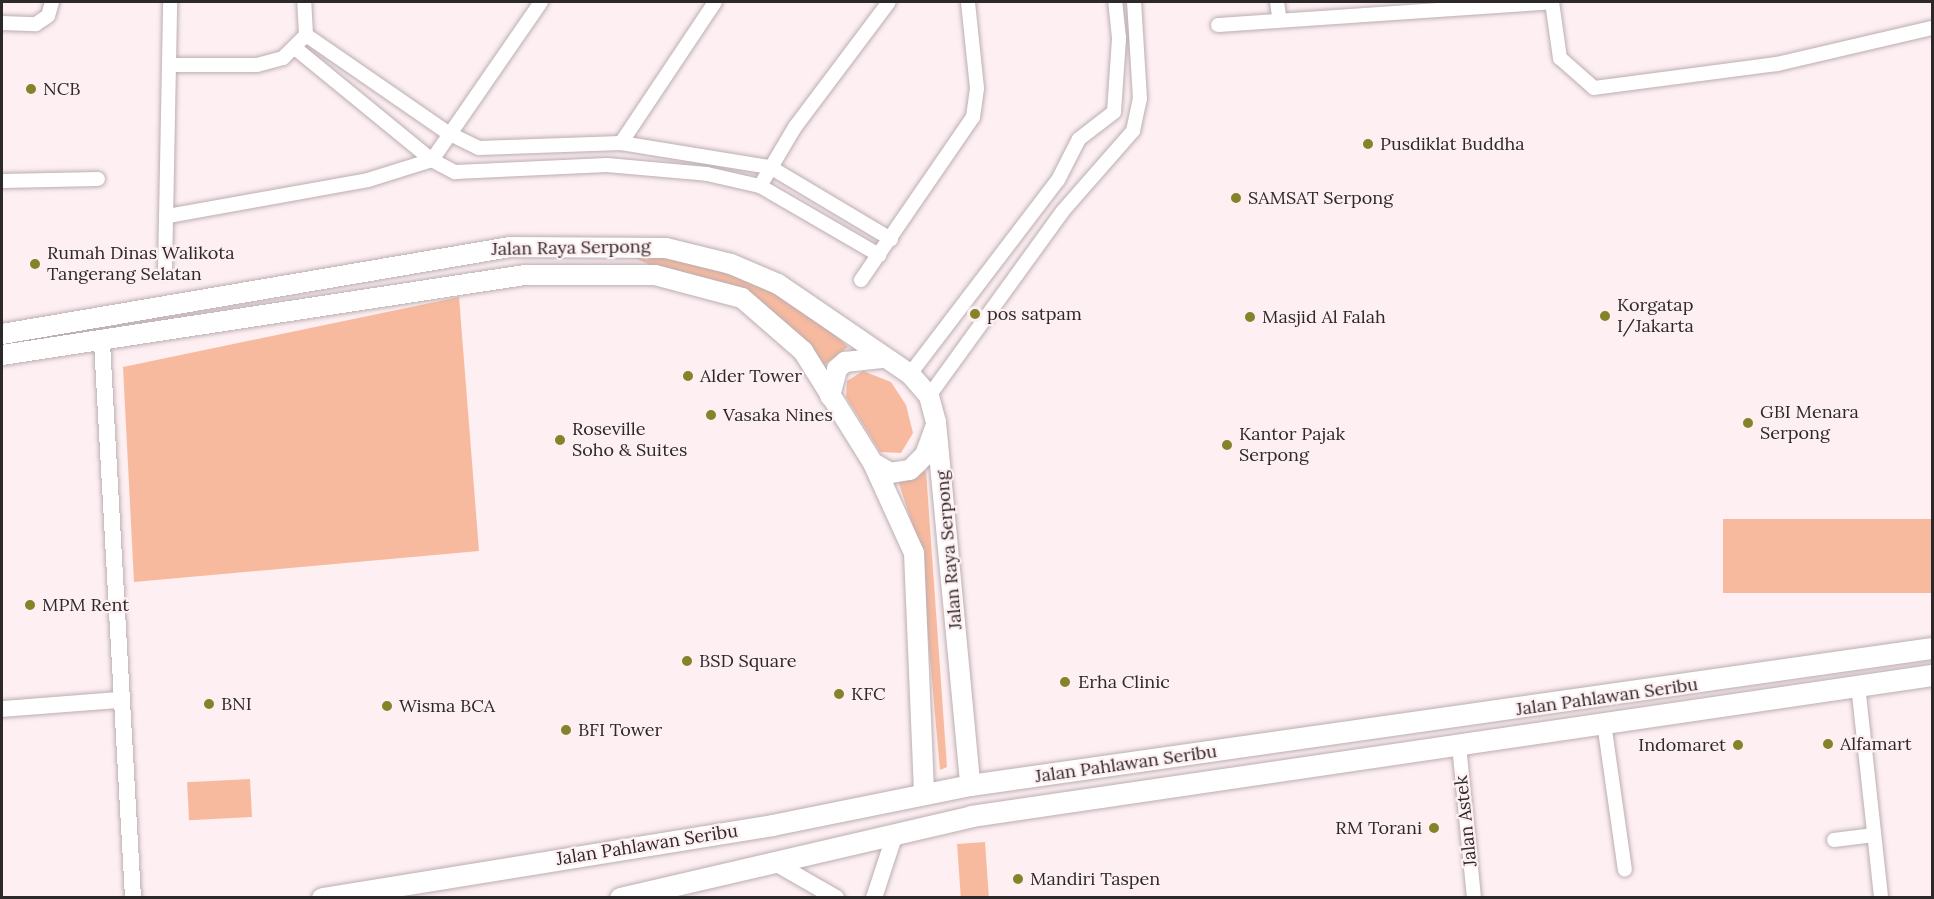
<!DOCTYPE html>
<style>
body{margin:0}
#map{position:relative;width:1934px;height:899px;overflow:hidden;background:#fdeff2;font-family:Lora,serif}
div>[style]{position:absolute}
.green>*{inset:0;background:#f7ba9f;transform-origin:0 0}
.roads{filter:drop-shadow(0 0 2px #bbaeb1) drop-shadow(0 0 2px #bbaeb1)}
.minor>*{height:14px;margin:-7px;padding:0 7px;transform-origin:7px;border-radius:7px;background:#fff}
.tertiary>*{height:16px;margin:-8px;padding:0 8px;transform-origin:8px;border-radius:8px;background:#fff}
.secondary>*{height:20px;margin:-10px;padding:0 10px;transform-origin:10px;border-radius:10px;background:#fff}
.primary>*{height:21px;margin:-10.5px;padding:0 10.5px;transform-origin:10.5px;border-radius:10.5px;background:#fff}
.dots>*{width:16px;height:16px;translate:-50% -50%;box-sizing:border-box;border:3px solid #fdeff2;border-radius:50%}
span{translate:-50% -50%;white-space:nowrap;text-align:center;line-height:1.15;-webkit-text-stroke:4.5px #fdeff2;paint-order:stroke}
.poi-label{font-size:18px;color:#2d2829}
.left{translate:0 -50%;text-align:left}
.right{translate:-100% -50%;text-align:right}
.street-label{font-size:18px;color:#2d2829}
.frame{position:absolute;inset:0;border:3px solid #2d2829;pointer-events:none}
</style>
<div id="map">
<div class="green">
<div style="clip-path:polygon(648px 252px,723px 268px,772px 291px,823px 323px,848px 347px,820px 368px,787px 329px,635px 258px,602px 253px)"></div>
<div style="clip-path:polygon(459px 297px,479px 551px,134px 582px,123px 367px)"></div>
<div style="clip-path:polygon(863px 371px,891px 382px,906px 405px,913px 433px,901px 453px,880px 452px,846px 397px,847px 381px)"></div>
<div style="clip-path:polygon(926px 471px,947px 767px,940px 770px,920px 547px,898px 481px)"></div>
<div style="left:1932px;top:519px;width:74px;height:209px;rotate:90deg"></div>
<div style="left:250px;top:779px;width:38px;height:63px;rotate:87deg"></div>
<div style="left:985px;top:842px;width:55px;height:28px;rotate:86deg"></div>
</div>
<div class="roads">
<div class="minor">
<div style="left:1277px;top:2px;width:15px;rotate:82deg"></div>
<div style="left:1552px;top:2px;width:57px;rotate:81.9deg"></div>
<div style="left:1560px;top:58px;width:45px;rotate:41.4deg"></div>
<div style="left:1594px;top:88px;width:185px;rotate:-7.5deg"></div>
<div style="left:1777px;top:64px;width:159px;rotate:-13.1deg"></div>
<div style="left:2px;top:23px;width:34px;rotate:2deg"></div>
<div style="left:36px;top:24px;width:14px;rotate:-34deg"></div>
<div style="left:48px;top:16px;width:15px;rotate:-74deg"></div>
<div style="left:1218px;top:25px;width:335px;rotate:-3.9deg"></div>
<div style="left:306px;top:35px;width:173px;rotate:34.6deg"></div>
<div style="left:448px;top:133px;width:34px;rotate:26deg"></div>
<div style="left:479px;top:148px;width:142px;rotate:-2deg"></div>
<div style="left:621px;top:143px;width:151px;rotate:9.2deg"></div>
<div style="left:770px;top:167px;width:141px;rotate:30.8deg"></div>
<div style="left:295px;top:48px;width:177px;rotate:39.3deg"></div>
<div style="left:432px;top:160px;width:26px;rotate:28deg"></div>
<div style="left:455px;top:172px;width:152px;rotate:-2.6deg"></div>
<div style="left:607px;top:165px;width:100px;rotate:5.1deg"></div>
<div style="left:707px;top:174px;width:54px;rotate:12.8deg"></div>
<div style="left:760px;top:186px;width:138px;rotate:30.1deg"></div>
<div style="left:169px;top:65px;width:88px"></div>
<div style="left:257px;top:65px;width:27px;rotate:-15deg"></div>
<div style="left:283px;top:58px;width:33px;rotate:-45deg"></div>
<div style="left:306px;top:35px;width:33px;rotate:-93deg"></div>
<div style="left:621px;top:143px;width:169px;rotate:-56.3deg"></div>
<div style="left:2px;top:181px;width:96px;rotate:-1.2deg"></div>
<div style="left:760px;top:186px;width:69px;rotate:-59.3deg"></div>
<div style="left:795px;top:127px;width:156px;rotate:-53.1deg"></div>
<div style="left:168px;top:216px;width:203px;rotate:-10.2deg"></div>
<div style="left:368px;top:180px;width:67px;rotate:-17.4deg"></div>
<div style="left:432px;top:160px;width:192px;rotate:-55.4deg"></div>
<div style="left:165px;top:271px;width:269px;rotate:-88.9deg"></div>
<div style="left:861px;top:280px;width:198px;rotate:-55.5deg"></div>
<div style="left:973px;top:117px;width:29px;rotate:-82deg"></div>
<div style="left:977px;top:88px;width:86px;rotate:-96deg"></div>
<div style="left:910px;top:374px;width:244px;rotate:-52.7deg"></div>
<div style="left:1058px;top:180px;width:46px;rotate:-62.9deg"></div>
<div style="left:1079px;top:139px;width:44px;rotate:-37.6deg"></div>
<div style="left:1114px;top:112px;width:74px;rotate:-86.1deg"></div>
<div style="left:1119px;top:38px;width:36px;rotate:-96deg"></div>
<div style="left:929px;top:396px;width:227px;rotate:-54.1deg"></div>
<div style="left:1062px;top:212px;width:108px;rotate:-48.8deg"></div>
<div style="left:1133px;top:131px;width:33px;rotate:-78deg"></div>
<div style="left:1140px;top:99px;width:97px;rotate:-93.5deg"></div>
<div style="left:1858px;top:685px;width:214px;rotate:83.8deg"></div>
<div style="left:1604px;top:723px;width:148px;rotate:81.9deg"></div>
<div style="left:1459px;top:745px;width:154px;rotate:84.4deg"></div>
<div style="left:1834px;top:840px;width:40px;rotate:-7.1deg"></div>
</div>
<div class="tertiary">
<div style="left:102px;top:343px;width:556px;rotate:86.8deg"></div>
<div style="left:2px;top:709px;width:118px;rotate:-4.4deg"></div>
<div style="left:772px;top:861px;width:74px;rotate:30deg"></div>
<div style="left:874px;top:898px;width:67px;rotate:-71.8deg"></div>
</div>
<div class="secondary">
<div style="left:2px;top:334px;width:515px;rotate:-9.72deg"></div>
<div style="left:510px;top:247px;width:156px;rotate:0.4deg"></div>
<div style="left:666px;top:248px;width:67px;rotate:13.8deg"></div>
<div style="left:731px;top:264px;width:51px;rotate:23.1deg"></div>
<div style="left:778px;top:284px;width:160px;rotate:34.3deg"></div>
<div style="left:910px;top:374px;width:29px;rotate:49deg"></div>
<div style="left:929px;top:396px;width:27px;rotate:75deg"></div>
<div style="left:936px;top:422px;width:365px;rotate:84.6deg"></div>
<div style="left:2px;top:355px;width:529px;rotate:-8.7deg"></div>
<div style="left:525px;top:275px;width:130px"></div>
<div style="left:655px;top:275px;width:90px;rotate:14.8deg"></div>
<div style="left:742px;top:298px;width:81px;rotate:41deg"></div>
<div style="left:803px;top:351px;width:132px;rotate:58deg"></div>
<div style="left:873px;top:463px;width:99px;rotate:65.5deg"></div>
<div style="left:914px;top:553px;width:240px;rotate:87.6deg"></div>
<div style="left:830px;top:396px;width:28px;rotate:-75deg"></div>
<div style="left:837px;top:369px;width:11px;rotate:-41deg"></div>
<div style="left:845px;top:362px;width:39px;rotate:-6deg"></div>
<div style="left:873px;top:463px;width:20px;rotate:30deg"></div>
<div style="left:890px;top:473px;width:20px;rotate:-9deg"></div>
<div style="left:910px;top:470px;width:21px;rotate:-45deg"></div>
<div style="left:925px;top:455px;width:30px;rotate:-70deg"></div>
</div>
<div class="primary">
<div style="left:322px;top:898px;width:456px;rotate:-9.2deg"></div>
<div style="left:772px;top:825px;width:202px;rotate:-11.4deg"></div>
<div style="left:970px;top:785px;width:972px;rotate:-8.11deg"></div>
<div style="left:620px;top:898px;width:360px;rotate:-13.1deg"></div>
<div style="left:971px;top:816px;width:971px;rotate:-8.35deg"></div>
</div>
</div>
<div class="dots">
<div style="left:31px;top:89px;background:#86822a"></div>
<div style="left:1368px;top:144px;background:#86822a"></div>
<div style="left:1236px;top:198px;background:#86822a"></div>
<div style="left:35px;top:264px;background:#86822a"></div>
<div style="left:975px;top:314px;background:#86822a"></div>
<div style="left:1605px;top:316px;background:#86822a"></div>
<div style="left:1250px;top:317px;background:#86822a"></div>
<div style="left:688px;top:376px;background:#86822a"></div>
<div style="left:711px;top:415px;background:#86822a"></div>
<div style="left:1748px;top:423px;background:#86822a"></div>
<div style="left:560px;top:440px;background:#86822a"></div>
<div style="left:1227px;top:445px;background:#86822a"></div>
<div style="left:30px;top:605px;background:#86822a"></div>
<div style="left:687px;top:661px;background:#86822a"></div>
<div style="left:1065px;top:682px;background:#86822a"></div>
<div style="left:839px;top:694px;background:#86822a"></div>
<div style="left:209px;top:704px;background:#86822a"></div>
<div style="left:387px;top:706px;background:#86822a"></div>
<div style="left:566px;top:730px;background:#86822a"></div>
<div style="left:1828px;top:744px;background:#86822a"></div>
<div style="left:1738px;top:745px;background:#86822a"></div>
<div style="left:1434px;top:828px;background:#86822a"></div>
<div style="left:1018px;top:879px;background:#86822a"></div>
</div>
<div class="poi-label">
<span class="left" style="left:43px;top:89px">NCB</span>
<span class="left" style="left:1380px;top:144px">Pusdiklat Buddha</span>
<span class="left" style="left:1248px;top:198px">SAMSAT Serpong</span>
<span class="left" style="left:47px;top:264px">Rumah Dinas Walikota<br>Tangerang Selatan</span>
<span class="left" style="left:1617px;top:316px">Korgatap<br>I/Jakarta</span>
<span class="left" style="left:987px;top:314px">pos satpam</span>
<span class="left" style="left:1262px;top:317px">Masjid Al Falah</span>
<span class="left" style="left:700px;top:376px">Alder Tower</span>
<span class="left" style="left:1760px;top:423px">GBI Menara<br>Serpong</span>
<span class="left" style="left:723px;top:415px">Vasaka Nines</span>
<span class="left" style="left:572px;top:440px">Roseville<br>Soho &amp; Suites</span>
<span class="left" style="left:1239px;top:445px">Kantor Pajak<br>Serpong</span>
<span class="left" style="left:42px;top:605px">MPM Rent</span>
<span class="left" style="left:699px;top:661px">BSD Square</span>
<span class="left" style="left:1078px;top:682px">Erha Clinic</span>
<span class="left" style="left:851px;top:694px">KFC</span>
<span class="left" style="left:221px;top:704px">BNI</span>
<span class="left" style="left:399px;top:706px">Wisma BCA</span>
<span class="left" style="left:578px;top:730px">BFI Tower</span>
<span class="left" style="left:1840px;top:744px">Alfamart</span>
<span class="right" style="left:1726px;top:745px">Indomaret</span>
<span class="right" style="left:1422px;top:828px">RM Torani</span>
<span class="left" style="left:1030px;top:879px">Mandiri Taspen</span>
</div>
<div class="street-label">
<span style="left:571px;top:248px;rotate:-1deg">Jalan Raya Serpong</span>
<span style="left:949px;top:550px;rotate:-95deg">Jalan Raya Serpong</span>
<span style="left:1607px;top:697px;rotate:-8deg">Jalan Pahlawan Seribu</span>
<span style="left:1126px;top:764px;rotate:-8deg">Jalan Pahlawan Seribu</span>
<span style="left:1466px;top:821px;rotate:-96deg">Jalan Astek</span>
<span style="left:647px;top:845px;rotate:-9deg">Jalan Pahlawan Seribu</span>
</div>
<div class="frame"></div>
</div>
